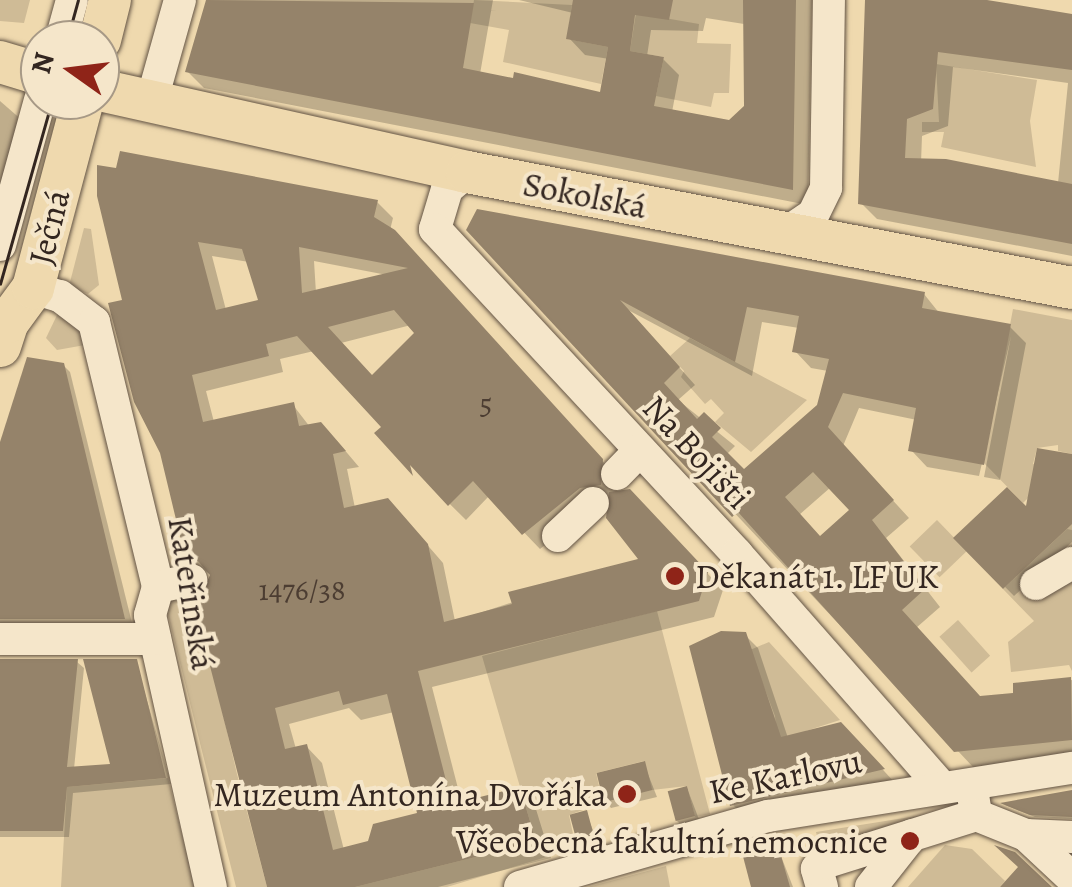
<!DOCTYPE html>
<meta charset="utf-8">
<style>
body{margin:0}
#map{position:relative;width:1072px;height:887px;overflow:hidden;background:#efd9ae;font-family:Alegreya,serif}
div>[style]{position:absolute}
.green>*{inset:0;background:#cfbb96;transform-origin:0 0}
.shadow>*{inset:0;background:#0003}
.building>*{inset:0;background:#95836a;transform-origin:0 0}
.roads{filter:drop-shadow(0 0 2px #625344) drop-shadow(0 0 2px #625344)}
.minor>*{height:32px;margin:-16px;padding:0 16px;transform-origin:16px;border-radius:16px;background:#f5e6ca}
.major>*{height:42px;margin:-21px;padding:0 21px;transform-origin:21px;border-radius:21px;background:#efd9ae}
.tram>*{height:2.5px;margin:-1.25px;padding:0 1.25px;transform-origin:1.25px;border-radius:1.25px;background:#332620}
.dots>*{width:28px;height:28px;translate:-50% -50%;box-sizing:border-box;border:5px solid #f5e6ca;border-radius:50%}
span{translate:-50% -50%;white-space:nowrap;text-align:center;line-height:1.15;-webkit-text-stroke:8px #f5e6ca;paint-order:stroke}
.number-label{font-size:30px;color:#4c3d32}
.number-label span{-webkit-text-stroke-width:0}
.street-label{font-size:35px;color:#332620}
.poi-label{font-size:35px;color:#332620}
.left{translate:0 -50%;text-align:left}
.right{translate:-100% -50%;text-align:right}
.north{position:absolute;left:20px;top:20px;width:100px;height:100px;box-sizing:border-box;background:#f5e6ca;border:2px solid #a79986;border-radius:50%;rotate:284deg;font-size:28px;font-weight:700;line-height:40px;text-align:center;color:#332620}
.north::after{content:'';display:block;margin:auto;width:35px;height:45px;background:#8f2418;clip-path:polygon(50% 0,100% 100%,50% 72%,0 100%)}
</style>
<div id="map">
<div class="green">
<div style="clip-path:polygon(0 0,30px 0,24px 23px,0 21px)"></div>
<div style="clip-path:polygon(474px 0,572px 5px,567px 39px,608px 47px,601px 84px,503px 62px,509px 30px,470px 23px)"></div>
<div style="clip-path:polygon(636px 13px,699px 24px,697px 43px,731px 44px,729px 93px,714px 93px,711px 107px,656px 96px,664px 57px,630px 51px)"></div>
<div style="clip-path:polygon(936px 64px,1037px 80px,1030px 121px,1036px 167px,941px 147px,944px 132px,922px 132px,922px 122px,939px 122px)"></div>
<div style="clip-path:polygon(84px 228px,91px 229px,99px 285px,88px 294px,69px 286px)"></div>
<div style="clip-path:polygon(1013px 309px,1072px 320px,1072px 454px,1058px 451px,1058px 445px,1037px 448px,1033px 464px,1046px 467px,1046px 480px,1023px 503px,984px 463px)"></div>
<div style="clip-path:polygon(58px 313px,75px 318px,85px 345px,57px 350px,46px 338px)"></div>
<div style="clip-path:polygon(690px 338px,807px 400px,751px 452px,715px 422px,724px 413px,711px 399px,705px 404px,681px 377px,684px 371px,670px 356px)"></div>
<div style="left:937px;top:520px;width:43px;height:38px;rotate:46deg"></div>
<div style="clip-path:polygon(1067px 529px,1072px 530px,1072px 671px,1069px 665px,1011px 672px,1008px 642px,1034px 621px,1003px 589px)"></div>
<div style="clip-path:polygon(194px 591px,237px 774px,267px 887px,236px 887px,164px 599px)"></div>
<div style="clip-path:polygon(657px 611px,710px 814px,695px 817px,687px 786px,652px 790px,644px 761px,596px 773px,603px 803px,569px 815px,576px 848px,447px 887px,355px 887px,536px 842px,482px 656px)"></div>
<div style="left:958px;top:620px;width:48px;height:25px;rotate:48deg"></div>
<div style="clip-path:polygon(769px 642px,840px 720px,806px 731px,779px 762px,775px 716px,750px 650px)"></div>
<div style="clip-path:polygon(168px 778px,195px 887px,61px 887px,67px 787px)"></div>
<div style="clip-path:polygon(942px 812px,820px 848px,816px 832px)"></div>
<div style="clip-path:polygon(945px 845px,972px 849px,1005px 881px,1000px 887px,908px 887px)"></div>
<div style="clip-path:polygon(666px 866px,670px 887px,588px 887px)"></div>
</div>
<div class="shadow">
<div style="clip-path:polygon(evenodd,210px 0,493px 0,480px 74px,602px 95px,609px 59px,585px 55px,569px 38px,573px 13px,519px 0,812px 0,808px 205px,204px 88px,188px 72px,210px 0,706px 18px,744px 24px,746px 107px,730px 123px,672px 112px,679px 75px,663px 59px,647px 56px,651px 30px,703px 31px,706px 18px)"></div>
<div style="clip-path:polygon(evenodd,869px 0,969px 0,1072px 16px,1072px 256px,877px 219px,861px 203px,869px 0,953px 67px,1068px 83px,1058px 183px,921px 163px,922px 136px,948px 126px,953px 67px)"></div>
<div style="clip-path:polygon(0 101px,23px 121px,0 210px)"></div>
<div style="clip-path:polygon(evenodd,99px 196px,377px 202px,393px 218px,390px 230px,618px 478px,617px 493px,646px 508px,723px 590px,714px 617px,432px 687px,462px 804px,519px 790px,535px 806px,551px 858px,438px 887px,270px 887px,212px 576px,189px 559px,99px 196px,212px 256px,249px 262px,261px 302px,226px 310px,212px 256px,99px 196px,314px 261px,387px 275px,316px 293px,314px 261px,99px 196px,411px 325px,418px 333px,373px 378px,341px 343px,411px 325px,99px 196px,314px 351px,385px 428px,378px 433px,466px 520px,489px 496px,540px 549px,597px 503px,611px 501px,642px 560px,455px 621px,443px 563px,404px 518px,355px 508px,347px 469px,359px 467px,337px 441px,310px 427px,293px 405px,214px 422px,206px 391px,283px 372px,280px 359px,314px 351px,99px 196px,349px 708px,361px 720px,394px 712px,420px 815px,370px 843px,344px 850px,322px 763px,306px 746px,296px 749px,289px 724px,349px 708px)"></div>
<div style="clip-path:polygon(evenodd,469px 230px,924px 294px,940px 314px,1010px 327px,1026px 343px,1000px 480px,984px 477px,1011px 336px,979px 476px,927px 467px,911px 450px,917px 420px,859px 408px,843px 446px,909px 518px,886px 538px,940px 607px,916px 628px,981px 698px,1016px 695px,1015px 685px,1072px 680px,1072px 757px,973px 767px,469px 230px,628px 310px,752px 376px,762px 322px,799px 328px,795px 351px,811px 368px,828px 371px,819px 406px,744px 472px,727px 454px,735px 446px,678px 400px,695px 385px,628px 310px,469px 230px,831px 487px,852px 511px,821px 539px,799px 515px,831px 487px)"></div>
<div style="clip-path:polygon(63px 365px,70px 372px,132px 623px,0 629px,0 461px)"></div>
<div style="clip-path:polygon(1072px 457px,1072px 542px,1014px 596px,957px 538px,1028px 511px)"></div>
<div style="clip-path:polygon(744px 634px,758px 648px,788px 738px,854px 738px,895px 783px,746px 818px,733px 805px)"></div>
<div style="clip-path:polygon(0 662px,77px 662px,84px 668px,74px 769px,114px 766px,136px 662px,171px 784px,73px 793px,69px 837px,0 837px)"></div>
<div style="clip-path:polygon(644px 764px,657px 797px,611px 808px,605px 801px)"></div>
<div style="clip-path:polygon(687px 788px,700px 822px,684px 827px,677px 821px)"></div>
<div style="clip-path:polygon(1072px 795px,1072px 819px,1035px 817px,1005px 805px)"></div>
<div style="clip-path:polygon(586px 813px,601px 850px,586px 855px,579px 848px)"></div>
<div style="clip-path:polygon(774px 838px,793px 887px,754px 887px)"></div>
</div>
<div class="building">
<div style="clip-path:polygon(206px 0,474px 3px,463px 68px,513px 78px,514px 72px,600px 92px,608px 47px,566px 39px,573px 0,673px 0,669px 20px,635px 15px,630px 51px,664px 57px,654px 106px,729px 120px,744px 106px,743px 0,796px 0,793px 190px,185px 72px)"></div>
<div style="clip-path:polygon(865px 0,987px 0,1072px 14px,1072px 70px,938px 52px,933px 109px,907px 119px,905px 158px,946px 159px,1072px 184px,1072px 244px,858px 204px)"></div>
<div style="clip-path:polygon(evenodd,120px 151px,378px 200px,374px 217px,395px 230px,603px 459px,601px 485px,580px 488px,522px 535px,473px 481px,448px 506px,410px 465px,413px 476px,374px 433px,381px 427px,297px 336px,266px 344px,269px 356px,192px 375px,203px 422px,294px 402px,299px 426px,321px 422px,346px 451px,333px 454px,344px 508px,388px 498px,428px 544px,444px 622px,512px 604px,508px 592px,638px 559px,606px 518px,609px 492px,630px 489px,708px 572px,699px 601px,418px 671px,452px 804px,520px 787px,536px 842px,355px 887px,267px 887px,195px 608px,210px 575px,198px 561px,186px 561px,160px 453px,134px 402px,108px 303px,122px 300px,97px 196px,97px 165px,116px 168px,120px 151px,198px 242px,242px 249px,258px 300px,216px 310px,198px 242px,120px 151px,299px 247px,408px 268px,302px 293px,299px 247px,120px 151px,394px 310px,414px 333px,372px 375px,328px 327px,394px 310px,120px 151px,339px 691px,343px 705px,387px 694px,417px 813px,373px 824px,368px 841px,333px 850px,307px 744px,285px 749px,275px 708px,339px 691px)"></div>
<div style="clip-path:polygon(evenodd,477px 209px,925px 292px,922px 308px,1011px 324px,984px 465px,908px 451px,916px 408px,843px 393px,828px 427px,894px 500px,872px 520px,925px 589px,902px 610px,980px 696px,1013px 693px,1013px 683px,1071px 677px,1072px 740px,954px 752px,738px 512px,732px 517px,466px 230px,477px 209px,620px 300px,735px 362px,747px 307px,799px 316px,792px 352px,829px 359px,817px 405px,744px 469px,712px 437px,721px 428px,704px 412px,697px 419px,664px 383px,680px 367px,620px 300px,477px 209px,813px 472px,849px 510px,820px 536px,785px 497px,813px 472px)"></div>
<div style="clip-path:polygon(27px 357px,64px 363px,125px 619px,0 619px,0 442px)"></div>
<div style="clip-path:polygon(1037px 448px,1072px 454px,1072px 524px,1003px 589px,953px 538px,1007px 487px,1026px 506px)"></div>
<div style="clip-path:polygon(721px 631px,746px 632px,781px 737px,841px 722px,885px 769px,730px 806px,689px 646px)"></div>
<div style="clip-path:polygon(0 659px,78px 659px,67px 767px,110px 764px,83px 659px,137px 659px,166px 778px,67px 787px,63px 831px,0 831px)"></div>
<div style="left:645px;top:761px;width:30px;height:50px;rotate:76deg"></div>
<div style="left:687px;top:786px;width:31px;height:20px;rotate:75deg"></div>
<div style="clip-path:polygon(1072px 790px,1072px 817px,1030px 815px,1000px 803px)"></div>
<div style="left:587px;top:810px;width:35px;height:18px;rotate:75deg"></div>
<div style="clip-path:polygon(775px 835px,790px 887px,751px 887px,740px 845px)"></div>
<div style="clip-path:polygon(994px 845px,1015px 852px,1052px 887px,1000px 887px,1018px 867px)"></div>
</div>
<div class="roads">
<div class="minor">
<div style="left:61px;top:40px;width:41px;rotate:-74.6deg"></div>
<div style="left:162px;top:104px;width:17px;rotate:-115deg"></div>
<div style="left:155px;top:89px;width:92px;rotate:-74.3deg"></div>
<div style="left:467px;top:172px;width:26px;rotate:140deg"></div>
<div style="left:447px;top:189px;width:42px;rotate:106.7deg"></div>
<div style="left:435px;top:229px;width:444px;rotate:47.1deg"></div>
<div style="left:737px;top:554px;width:308px;rotate:48.7deg"></div>
<div style="left:786px;top:233px;width:32px;rotate:-34deg"></div>
<div style="left:813px;top:215px;width:30px;rotate:-64deg"></div>
<div style="left:826px;top:188px;width:188px;rotate:-89.1deg"></div>
<div style="left:0;top:245px;width:150px;rotate:-74.6deg"></div>
<div style="left:33px;top:288px;width:28px;rotate:17deg"></div>
<div style="left:60px;top:296px;width:43px;rotate:37.4deg"></div>
<div style="left:94px;top:322px;width:273px;rotate:76.4deg"></div>
<div style="left:158px;top:587px;width:29px;rotate:106deg"></div>
<div style="left:150px;top:615px;width:279px;rotate:77.4deg"></div>
<div style="left:617px;top:474px;width:33px;rotate:-46deg"></div>
<div style="left:558px;top:536px;width:48px;rotate:-43.3deg"></div>
<div style="left:1036px;top:584px;width:42px;rotate:-30.3deg"></div>
<div style="left:158px;top:587px;width:34px;rotate:-12deg"></div>
<div style="left:0;top:639px;width:155px"></div>
<div style="left:973px;top:795px;width:20px;rotate:81deg"></div>
<div style="left:976px;top:815px;width:54px;rotate:21.8deg"></div>
<div style="left:1026px;top:835px;width:63px;rotate:43.1deg"></div>
<div style="left:1026px;top:835px;width:46px;rotate:2.5deg"></div>
<div style="left:520px;top:887px;width:258px;rotate:-16deg"></div>
<div style="left:768px;top:816px;width:308px;rotate:-9deg"></div>
<div style="left:822px;top:887px;width:19px;rotate:-106deg"></div>
<div style="left:817px;top:869px;width:9px;rotate:-41deg"></div>
<div style="left:824px;top:863px;width:159px;rotate:-17.5deg"></div>
<div style="left:871px;top:887px;width:66px;rotate:-51.7deg"></div>
</div>
<div class="major">
<div style="left:100px;top:40px;width:41px;rotate:-76deg"></div>
<div style="left:0;top:62px;width:42px;rotate:16.7deg"></div>
<div style="left:100px;top:90px;width:376px;rotate:12.6deg"></div>
<div style="left:467px;top:172px;width:616px;rotate:10.85deg"></div>
<div style="left:0;top:346px;width:25px;rotate:-72deg"></div>
<div style="left:8px;top:322px;width:42px;rotate:-53.7deg"></div>
<div style="left:33px;top:288px;width:195px;rotate:-75.1deg"></div>
</div>
</div>
<div class="tram">
<div style="left:67px;top:40px;width:41px;rotate:-74.6deg"></div>
<div style="left:0;top:284px;width:191px;rotate:-74.2deg"></div>
</div>
<div class="dots">
<div style="left:675px;top:576px;background:#8f2418"></div>
<div style="left:627px;top:794px;background:#8f2418"></div>
<div style="left:910px;top:841px;background:#8f2418"></div>
</div>
<div class="number-label">
<span style="left:486px;top:404px">5</span>
<span style="left:302px;top:590px">1476/38</span>
</div>
<div class="street-label">
<span style="left:585px;top:195px;rotate:11deg">Sokolská</span>
<span style="left:49px;top:227px;rotate:-76deg">Ječná</span>
<span style="left:697px;top:452px;rotate:47deg">Na Bojišti</span>
<span style="left:192px;top:593px;rotate:81deg">Kateřinská</span>
<span style="left:785px;top:776px;rotate:-12deg">Ke Karlovu</span>
</div>
<div class="poi-label">
<span class="left" style="left:695px;top:576px">Děkanát 1. LF UK</span>
<span class="right" style="left:607px;top:794px">Muzeum Antonína Dvořáka</span>
<span class="right" style="left:888px;top:841px">Všeobecná fakultní nemocnice</span>
</div>
<div class="north">N</div>
</div>
